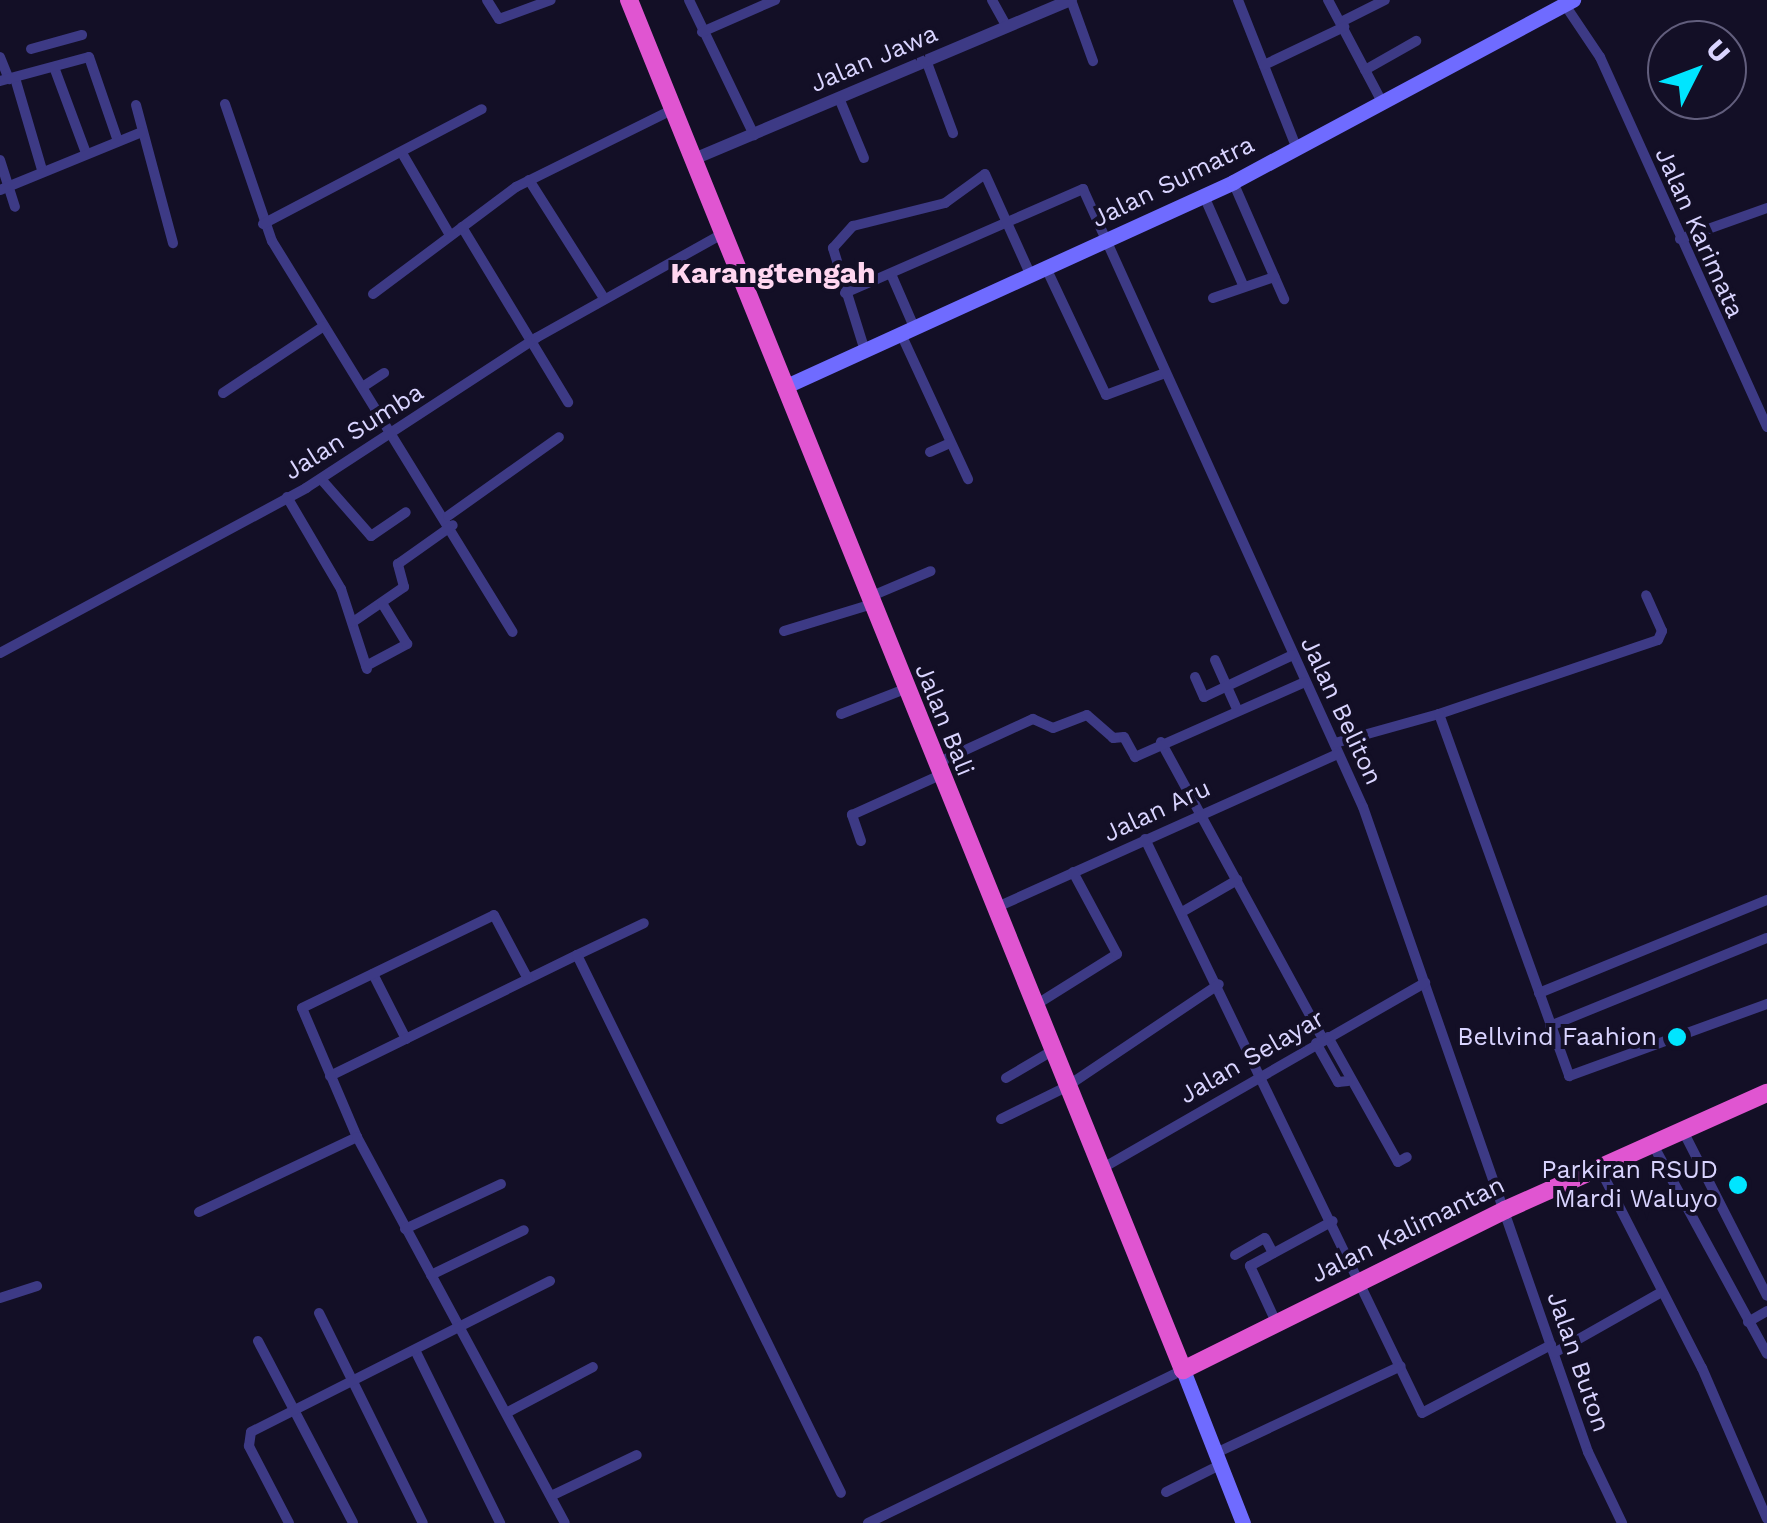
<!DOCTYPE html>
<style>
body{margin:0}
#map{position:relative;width:1767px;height:1523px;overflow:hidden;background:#130f26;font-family:"Work Sans",sans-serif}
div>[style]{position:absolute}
.minor>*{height:10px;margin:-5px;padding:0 5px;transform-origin:5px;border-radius:5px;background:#3d3a85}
.tertiary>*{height:12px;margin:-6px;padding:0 6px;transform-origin:6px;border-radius:6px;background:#3d3a85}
.secondary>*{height:15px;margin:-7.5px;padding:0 7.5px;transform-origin:7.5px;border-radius:7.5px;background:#6f6bff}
.trunk>*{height:18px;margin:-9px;padding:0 9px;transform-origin:9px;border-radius:9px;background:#e055d1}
.dots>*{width:28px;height:28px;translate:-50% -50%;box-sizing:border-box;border:5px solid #130f26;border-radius:50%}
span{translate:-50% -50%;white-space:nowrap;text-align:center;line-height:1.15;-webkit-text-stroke:8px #130f26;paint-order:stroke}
.street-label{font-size:25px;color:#d9d4ff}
.poi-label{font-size:25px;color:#d9d4ff}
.right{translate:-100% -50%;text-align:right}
.quarter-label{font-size:30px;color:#ffd6f0;font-weight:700}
.north{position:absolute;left:1647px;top:20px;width:100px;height:100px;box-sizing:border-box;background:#130f26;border:2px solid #625e7d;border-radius:50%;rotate:48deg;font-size:28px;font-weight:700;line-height:40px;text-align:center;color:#d9d4ff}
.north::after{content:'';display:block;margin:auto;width:35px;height:45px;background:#00e5ff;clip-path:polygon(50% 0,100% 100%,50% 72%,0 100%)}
</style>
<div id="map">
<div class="minor">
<div style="left:487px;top:0;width:22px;rotate:58deg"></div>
<div style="left:499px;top:19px;width:55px;rotate:-20.1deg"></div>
<div style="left:689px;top:0;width:150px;rotate:64.3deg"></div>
<div style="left:992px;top:0;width:31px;rotate:61deg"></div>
<div style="left:1071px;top:0;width:65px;rotate:70.2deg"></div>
<div style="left:1238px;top:0;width:160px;rotate:68.4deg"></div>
<div style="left:1328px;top:0;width:118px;rotate:62.1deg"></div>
<div style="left:1565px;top:5px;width:63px;rotate:56.1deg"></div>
<div style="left:1600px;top:57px;width:406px;rotate:65.7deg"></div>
<div style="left:1341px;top:22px;width:49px;rotate:-26.6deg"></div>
<div style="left:702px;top:32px;width:80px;rotate:-23.7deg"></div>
<div style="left:31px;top:49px;width:53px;rotate:-15.4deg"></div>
<div style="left:0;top:57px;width:24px;rotate:68deg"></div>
<div style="left:926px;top:60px;width:78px;rotate:69.7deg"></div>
<div style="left:1264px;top:65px;width:89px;rotate:-25.4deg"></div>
<div style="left:54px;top:67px;width:92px;rotate:69.6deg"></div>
<div style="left:1365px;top:70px;width:59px;rotate:-29.6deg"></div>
<div style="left:15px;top:78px;width:96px;rotate:73.6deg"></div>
<div style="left:0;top:81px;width:92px;rotate:-15.1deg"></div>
<div style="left:89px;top:57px;width:89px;rotate:71deg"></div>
<div style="left:839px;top:98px;width:65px;rotate:67.4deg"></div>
<div style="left:225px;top:104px;width:145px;rotate:71.1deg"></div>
<div style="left:272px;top:241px;width:459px;rotate:58.4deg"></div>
<div style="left:136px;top:105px;width:143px;rotate:75deg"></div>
<div style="left:402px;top:153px;width:95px;rotate:59.7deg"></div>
<div style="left:0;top:160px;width:49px;rotate:72.3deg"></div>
<div style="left:529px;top:180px;width:140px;rotate:57.6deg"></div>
<div style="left:1233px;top:182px;width:128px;rotate:66.4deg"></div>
<div style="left:0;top:190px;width:153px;rotate:-22.2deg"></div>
<div style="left:1204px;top:196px;width:99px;rotate:66.3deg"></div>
<div style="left:263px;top:224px;width:247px;rotate:-27.7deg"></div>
<div style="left:462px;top:227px;width:205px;rotate:58.8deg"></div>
<div style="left:1680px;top:239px;width:92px;rotate:-19.6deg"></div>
<div style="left:1047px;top:270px;width:138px;rotate:64.7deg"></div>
<div style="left:1106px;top:395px;width:63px;rotate:-20.4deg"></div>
<div style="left:891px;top:274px;width:58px;rotate:66.5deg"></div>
<div style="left:845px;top:293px;width:260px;rotate:-23.6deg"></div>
<div style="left:1083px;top:189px;width:678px;rotate:65.63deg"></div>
<div style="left:1363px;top:807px;width:683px;rotate:70.77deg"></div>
<div style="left:1588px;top:1452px;width:79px;rotate:64.4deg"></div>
<div style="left:373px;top:294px;width:179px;rotate:-36.8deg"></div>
<div style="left:516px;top:187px;width:172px;rotate:-26.3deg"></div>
<div style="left:1213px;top:298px;width:65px;rotate:-19deg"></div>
<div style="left:901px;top:334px;width:160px;rotate:65.2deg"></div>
<div style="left:865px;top:351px;width:108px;rotate:-107.3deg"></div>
<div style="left:833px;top:248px;width:30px;rotate:-48deg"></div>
<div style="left:853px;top:226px;width:95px;rotate:-14deg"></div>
<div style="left:945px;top:203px;width:49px;rotate:-35.9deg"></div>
<div style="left:985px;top:174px;width:112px;rotate:65.7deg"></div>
<div style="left:364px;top:386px;width:24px;rotate:-33deg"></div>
<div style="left:223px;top:393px;width:121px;rotate:-33.6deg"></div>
<div style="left:930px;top:452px;width:22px;rotate:-24deg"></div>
<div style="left:321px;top:479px;width:76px;rotate:48.7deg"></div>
<div style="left:371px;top:536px;width:42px;rotate:-34.4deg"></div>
<div style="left:287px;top:497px;width:107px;rotate:59.6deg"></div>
<div style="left:341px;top:589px;width:84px;rotate:72deg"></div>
<div style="left:448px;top:516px;width:136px;rotate:-35.4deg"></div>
<div style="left:867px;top:598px;width:69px;rotate:-22.9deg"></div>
<div style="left:353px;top:622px;width:62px;rotate:-34.5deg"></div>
<div style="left:404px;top:587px;width:24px;rotate:-105deg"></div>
<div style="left:398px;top:564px;width:67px;rotate:-35.3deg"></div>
<div style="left:784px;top:631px;width:89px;rotate:-17deg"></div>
<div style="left:0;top:653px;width:348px;rotate:-28.3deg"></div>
<div style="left:306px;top:488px;width:275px;rotate:-33.1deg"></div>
<div style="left:536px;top:338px;width:213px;rotate:-29.2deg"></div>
<div style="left:1215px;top:660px;width:51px;rotate:65.9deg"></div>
<div style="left:366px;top:666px;width:47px;rotate:-28.2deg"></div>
<div style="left:407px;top:644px;width:48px;rotate:-121.4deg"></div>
<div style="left:1195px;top:677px;width:22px;rotate:66deg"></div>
<div style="left:1204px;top:697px;width:98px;rotate:-25.3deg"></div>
<div style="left:841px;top:714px;width:69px;rotate:-21.3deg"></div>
<div style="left:1439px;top:714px;width:231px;rotate:-18.7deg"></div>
<div style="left:1658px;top:640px;width:10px;rotate:-66deg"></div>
<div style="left:1662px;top:631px;width:39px;rotate:-114deg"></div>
<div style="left:1161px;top:742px;width:338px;rotate:61.4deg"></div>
<div style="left:1335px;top:743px;width:108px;rotate:-15.6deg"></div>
<div style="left:1439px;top:714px;width:385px;rotate:70.2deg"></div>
<div style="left:1569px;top:1076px;width:211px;rotate:-20deg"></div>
<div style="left:935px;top:764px;width:108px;rotate:-24.7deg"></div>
<div style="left:1033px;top:719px;width:22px;rotate:24deg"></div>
<div style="left:1053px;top:728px;width:36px;rotate:-21deg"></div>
<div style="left:1087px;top:715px;width:35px;rotate:41deg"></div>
<div style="left:1113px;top:738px;width:11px;rotate:-5deg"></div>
<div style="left:1124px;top:737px;width:23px;rotate:61deg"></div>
<div style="left:1135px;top:757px;width:186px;rotate:-23.8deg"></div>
<div style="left:1145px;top:839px;width:637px;rotate:64.24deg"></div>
<div style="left:1422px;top:1413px;width:146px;rotate:-27.8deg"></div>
<div style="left:861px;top:841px;width:28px;rotate:-109deg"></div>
<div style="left:852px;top:815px;width:97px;rotate:-24.4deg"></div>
<div style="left:995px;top:908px;width:376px;rotate:-24.2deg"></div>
<div style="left:1182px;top:912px;width:64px;rotate:-30.2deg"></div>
<div style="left:577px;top:955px;width:74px;rotate:-25.5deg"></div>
<div style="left:373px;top:974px;width:73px;rotate:63.1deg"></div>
<div style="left:1539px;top:993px;width:246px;rotate:-22.2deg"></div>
<div style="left:1034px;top:1006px;width:98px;rotate:-32.1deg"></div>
<div style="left:1117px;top:954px;width:93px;rotate:-118.2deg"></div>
<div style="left:1550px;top:1026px;width:234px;rotate:-22.1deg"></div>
<div style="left:1328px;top:1037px;width:143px;rotate:60.8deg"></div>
<div style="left:1398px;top:1162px;width:10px;rotate:-29deg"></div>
<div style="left:1316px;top:1043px;width:45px;rotate:60.6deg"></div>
<div style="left:1338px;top:1082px;width:10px;rotate:-6deg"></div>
<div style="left:330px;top:1076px;width:275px;rotate:-26.1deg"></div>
<div style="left:577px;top:955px;width:599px;rotate:63.86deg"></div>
<div style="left:1006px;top:1078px;width:53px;rotate:-30.4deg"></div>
<div style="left:1001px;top:1119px;width:72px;rotate:-26.2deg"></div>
<div style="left:1066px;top:1087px;width:184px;rotate:-33.9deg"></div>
<div style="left:1682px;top:1129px;width:187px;rotate:63deg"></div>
<div style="left:357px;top:1137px;width:140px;rotate:-113.1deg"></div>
<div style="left:302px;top:1008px;width:213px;rotate:-25.8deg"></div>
<div style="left:494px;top:915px;width:72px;rotate:62deg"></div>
<div style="left:1652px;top:1143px;width:240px;rotate:61.4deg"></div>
<div style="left:1599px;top:1167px;width:226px;rotate:62.9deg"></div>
<div style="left:1702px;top:1368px;width:164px;rotate:66.7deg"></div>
<div style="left:1101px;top:1169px;width:374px;rotate:-29.9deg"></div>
<div style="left:199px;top:1212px;width:175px;rotate:-25.4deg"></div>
<div style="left:357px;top:1137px;width:438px;rotate:61.7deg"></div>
<div style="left:405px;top:1229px;width:106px;rotate:-25.1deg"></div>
<div style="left:1235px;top:1255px;width:34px;rotate:-30deg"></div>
<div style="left:1265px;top:1238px;width:17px;rotate:62deg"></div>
<div style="left:431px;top:1275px;width:103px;rotate:-25.8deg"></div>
<div style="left:0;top:1298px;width:39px;rotate:-18deg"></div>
<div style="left:319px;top:1313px;width:234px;rotate:63.7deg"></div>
<div style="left:1276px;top:1322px;width:62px;rotate:-114.9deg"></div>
<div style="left:1250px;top:1266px;width:94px;rotate:-28.5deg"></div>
<div style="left:1748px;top:1322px;width:22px;rotate:-30deg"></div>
<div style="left:258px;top:1341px;width:205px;rotate:62.4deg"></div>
<div style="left:415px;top:1350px;width:193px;rotate:63.8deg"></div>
<div style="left:1554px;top:1353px;width:124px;rotate:-29.5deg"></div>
<div style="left:508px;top:1412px;width:96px;rotate:-27.9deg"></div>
<div style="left:1216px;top:1453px;width:204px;rotate:-25.2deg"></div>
<div style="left:1166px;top:1492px;width:60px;rotate:-26.6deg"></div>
<div style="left:551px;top:1496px;width:95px;rotate:-25.5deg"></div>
<div style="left:289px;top:1523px;width:87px;rotate:-117.5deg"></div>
<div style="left:249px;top:1446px;width:14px;rotate:-82deg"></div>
<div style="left:251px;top:1432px;width:335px;rotate:-26.8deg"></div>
<div style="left:868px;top:1523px;width:350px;rotate:-25.9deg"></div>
</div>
<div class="tertiary">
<div style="left:694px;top:159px;width:409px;rotate:-22.9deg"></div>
</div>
<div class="secondary">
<div style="left:784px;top:387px;width:494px;rotate:-24.5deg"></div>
<div style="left:1233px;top:182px;width:386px;rotate:-28.2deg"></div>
<div style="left:1183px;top:1370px;width:164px;rotate:68.6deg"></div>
</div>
<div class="trunk">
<div style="left:629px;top:0;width:1478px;rotate:67.98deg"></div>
<div style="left:1183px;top:1370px;width:360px;rotate:-26.4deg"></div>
<div style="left:1505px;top:1210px;width:287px;rotate:-24.1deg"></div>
</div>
<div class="dots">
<div style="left:1677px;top:1037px;background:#00e5ff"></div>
<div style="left:1738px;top:1185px;background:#00e5ff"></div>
</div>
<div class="street-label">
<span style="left:874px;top:59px;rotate:-23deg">Jalan Jawa</span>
<span style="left:1173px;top:182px;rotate:-26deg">Jalan Sumatra</span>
<span style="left:1699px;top:233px;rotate:66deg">Jalan Karimata</span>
<span style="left:354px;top:432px;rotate:-32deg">Jalan Sumba</span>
<span style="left:1341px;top:711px;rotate:65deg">Jalan Beliton</span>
<span style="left:944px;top:720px;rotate:68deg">Jalan Bali</span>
<span style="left:1157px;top:811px;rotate:-25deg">Jalan Aru</span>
<span style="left:1252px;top:1057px;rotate:-30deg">Jalan Selayar</span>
<span style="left:1408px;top:1230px;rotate:-26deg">Jalan Kalimantan</span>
<span style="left:1578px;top:1362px;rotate:71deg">Jalan Buton</span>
</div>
<div class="poi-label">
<span class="right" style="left:1657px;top:1037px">Bellvind Faahion</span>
<span class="right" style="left:1718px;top:1185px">Parkiran RSUD<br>Mardi Waluyo</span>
</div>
<div class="quarter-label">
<span style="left:773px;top:273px">Karangtengah</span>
</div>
<div class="north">U</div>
</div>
